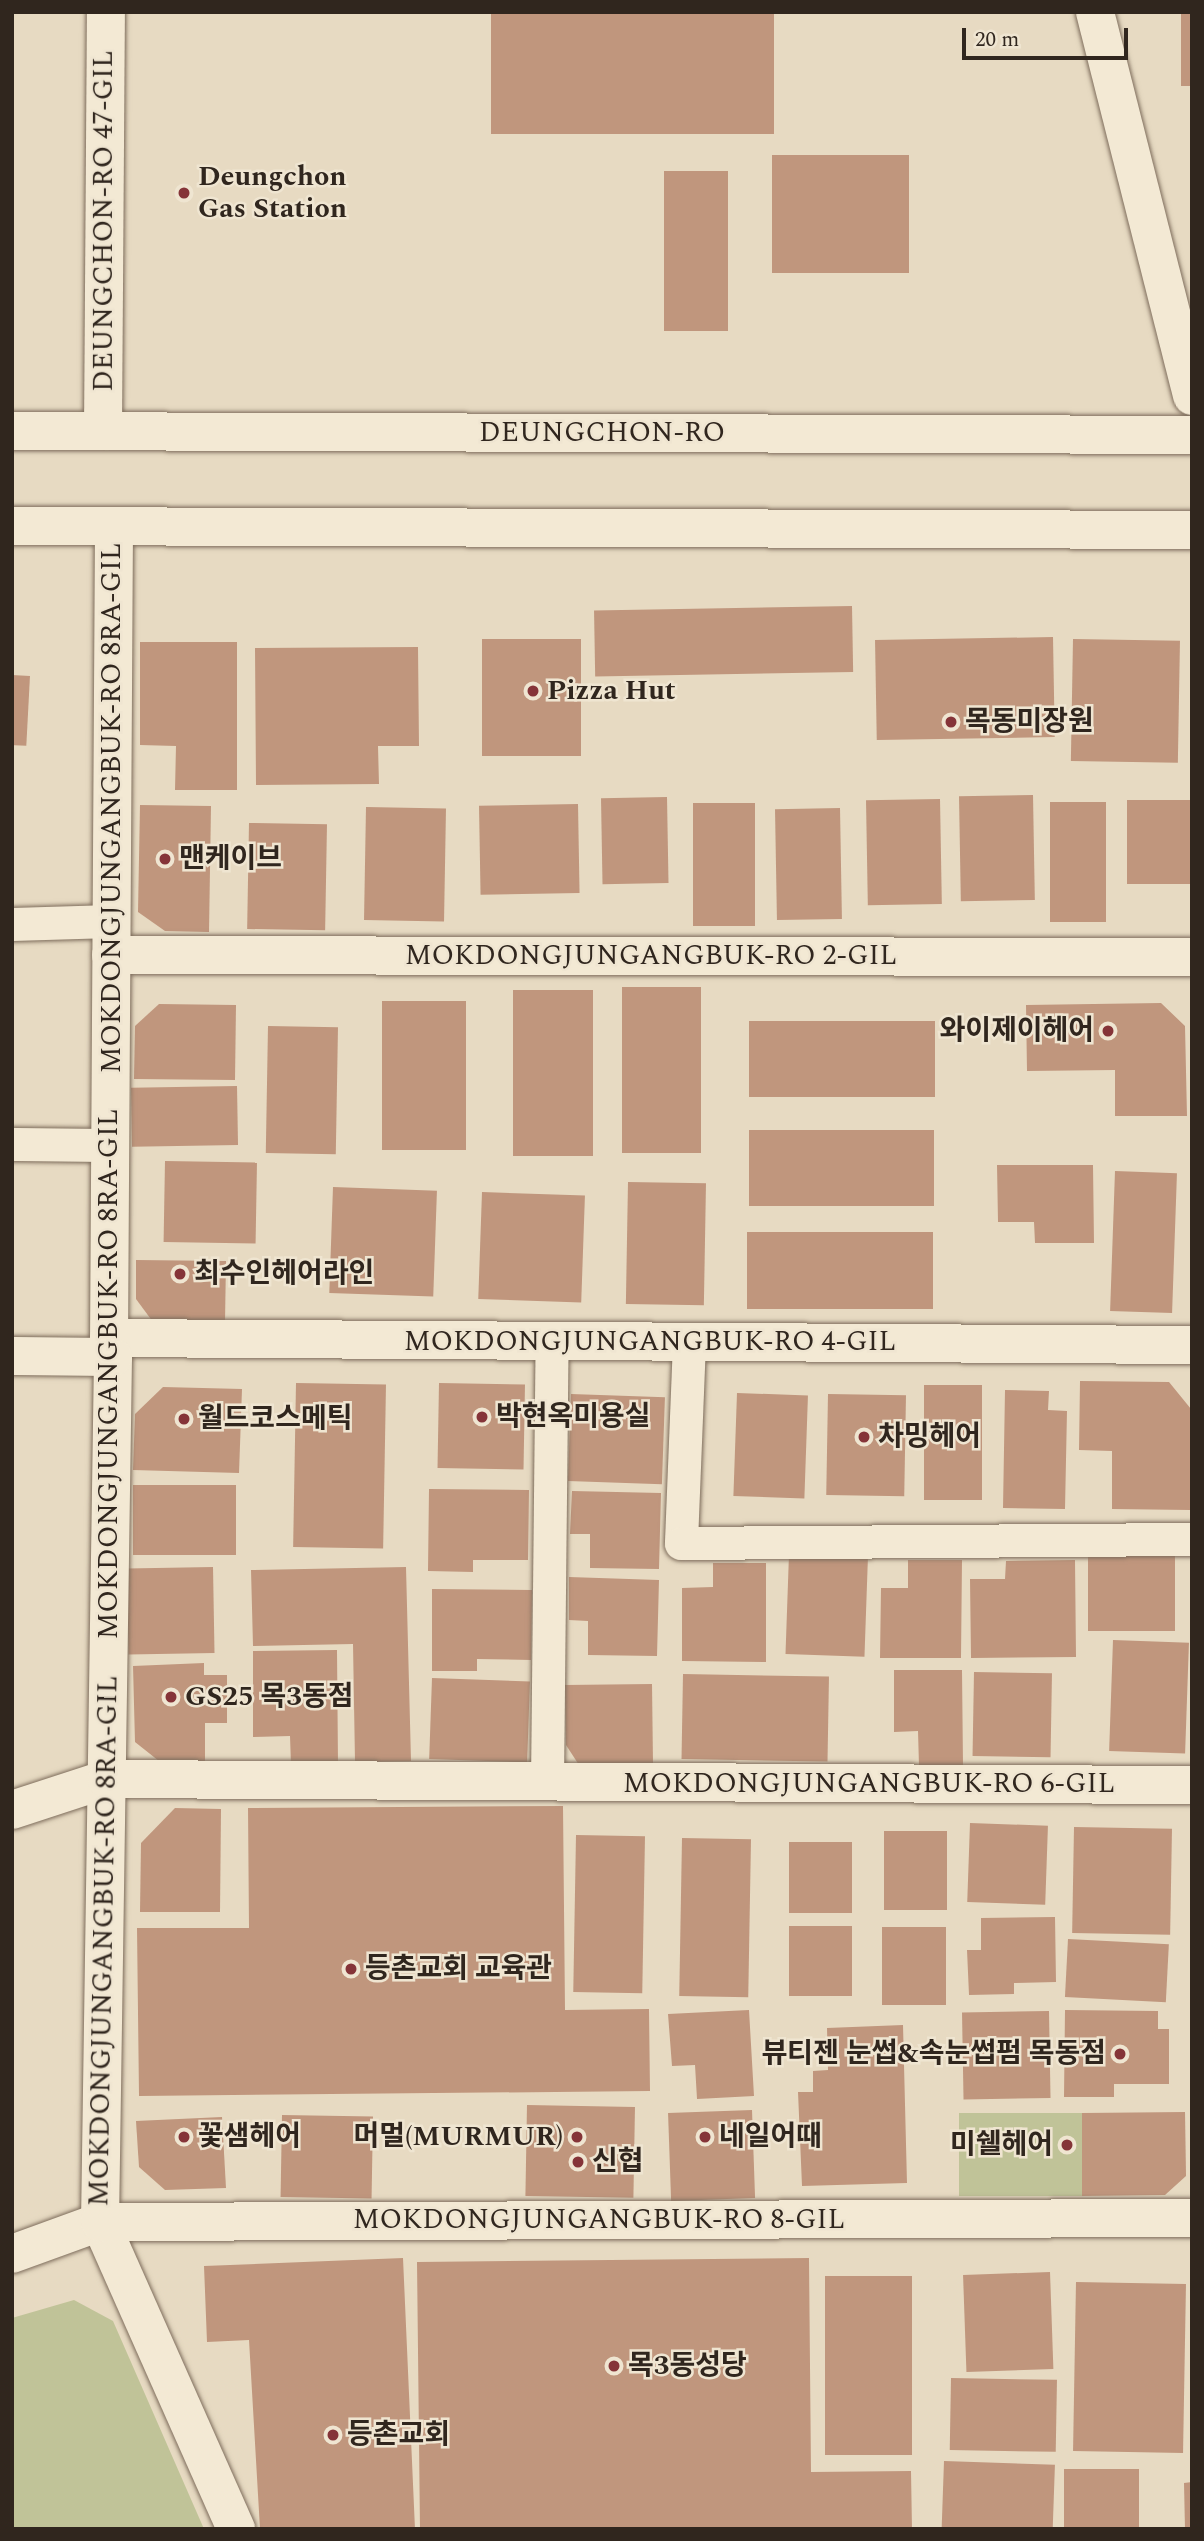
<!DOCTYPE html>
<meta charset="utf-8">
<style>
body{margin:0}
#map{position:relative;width:1204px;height:2541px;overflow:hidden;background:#e7dac2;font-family:Spectral,"Noto Sans KR",serif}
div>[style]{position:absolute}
.green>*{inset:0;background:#c0c398;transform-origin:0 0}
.building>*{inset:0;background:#c0967d;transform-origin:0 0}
.roads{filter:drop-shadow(0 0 2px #7e6d5c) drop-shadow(0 0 2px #7e6d5c)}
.lane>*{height:33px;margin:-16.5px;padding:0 16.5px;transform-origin:16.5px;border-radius:16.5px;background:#f3e9d4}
.street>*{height:38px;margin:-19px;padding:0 19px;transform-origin:19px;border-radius:19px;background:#f3e9d4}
.secondary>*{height:38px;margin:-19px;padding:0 19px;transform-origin:19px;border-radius:19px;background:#f3e9d4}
.dots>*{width:19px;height:19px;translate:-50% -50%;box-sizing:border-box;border:4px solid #efe5d1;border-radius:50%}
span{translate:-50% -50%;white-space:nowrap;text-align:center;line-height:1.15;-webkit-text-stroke:5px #efe5d1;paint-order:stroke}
.poi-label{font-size:28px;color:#30261e;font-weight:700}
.left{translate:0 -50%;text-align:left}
.right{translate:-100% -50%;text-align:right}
.street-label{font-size:28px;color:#30261e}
.frame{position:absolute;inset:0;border:14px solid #30261e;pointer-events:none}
.scale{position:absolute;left:962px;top:28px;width:166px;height:32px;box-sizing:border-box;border:4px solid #30261e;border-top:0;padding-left:9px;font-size:21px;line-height:24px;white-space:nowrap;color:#30261e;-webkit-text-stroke:5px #efe5d1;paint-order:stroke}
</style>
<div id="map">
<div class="green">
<div style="left:1082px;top:2113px;width:83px;height:123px;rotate:90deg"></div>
<div style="clip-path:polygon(74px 2300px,113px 2321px,204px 2529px,12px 2529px,12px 2318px)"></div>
</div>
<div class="building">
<div style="left:491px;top:12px;width:283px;height:122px"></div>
<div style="left:1181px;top:13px;width:11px;height:73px"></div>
<div style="left:772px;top:155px;width:137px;height:118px"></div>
<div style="left:664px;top:171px;width:64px;height:160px"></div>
<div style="left:852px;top:606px;width:66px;height:258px;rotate:89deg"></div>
<div style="left:1053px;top:637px;width:100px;height:178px;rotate:89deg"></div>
<div style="left:482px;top:639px;width:99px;height:117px"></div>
<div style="left:1073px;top:639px;width:107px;height:122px;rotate:1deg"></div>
<div style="clip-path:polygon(140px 642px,237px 642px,237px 790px,175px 790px,176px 746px,140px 745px)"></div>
<div style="clip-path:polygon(418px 647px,419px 746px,378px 746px,379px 784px,256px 785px,255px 648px)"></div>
<div style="left:12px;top:675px;width:18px;height:70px;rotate:3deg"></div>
<div style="left:1033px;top:795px;width:105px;height:74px;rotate:89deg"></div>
<div style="left:667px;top:797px;width:86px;height:66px;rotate:89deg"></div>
<div style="left:940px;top:799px;width:105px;height:74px;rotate:89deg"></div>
<div style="left:1127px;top:800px;width:65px;height:84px"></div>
<div style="left:1106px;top:802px;width:120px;height:56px;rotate:90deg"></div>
<div style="left:693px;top:803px;width:62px;height:123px"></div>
<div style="left:578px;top:804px;width:89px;height:99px;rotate:89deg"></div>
<div style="clip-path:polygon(140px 805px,211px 806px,209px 932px,165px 931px,138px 912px)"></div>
<div style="left:366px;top:807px;width:80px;height:113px;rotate:1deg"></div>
<div style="left:840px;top:808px;width:111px;height:65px;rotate:89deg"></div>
<div style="left:249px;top:823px;width:78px;height:106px;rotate:1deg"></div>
<div style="left:622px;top:987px;width:79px;height:166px"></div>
<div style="left:593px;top:990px;width:166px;height:80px;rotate:90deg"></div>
<div style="left:382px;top:1001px;width:84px;height:149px"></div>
<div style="clip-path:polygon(1161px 1003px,1185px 1026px,1187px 1116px,1115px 1116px,1115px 1070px,1027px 1071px,1026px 1005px)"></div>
<div style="clip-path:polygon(159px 1004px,236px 1005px,235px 1080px,134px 1079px,135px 1026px)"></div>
<div style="left:749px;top:1021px;width:186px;height:76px"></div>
<div style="left:268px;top:1026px;width:70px;height:127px;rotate:1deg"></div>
<div style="left:237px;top:1086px;width:59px;height:106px;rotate:89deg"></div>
<div style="left:749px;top:1130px;width:185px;height:76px"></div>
<div style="left:165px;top:1161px;width:92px;height:81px;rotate:1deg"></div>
<div style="clip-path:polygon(997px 1165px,1093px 1165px,1094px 1243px,1035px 1243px,1034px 1222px,998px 1222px)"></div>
<div style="left:1115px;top:1171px;width:62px;height:140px;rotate:2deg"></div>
<div style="left:628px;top:1182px;width:78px;height:122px;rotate:1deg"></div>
<div style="left:333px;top:1187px;width:104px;height:106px;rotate:2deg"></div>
<div style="left:482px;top:1192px;width:103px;height:107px;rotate:2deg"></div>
<div style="left:747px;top:1232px;width:186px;height:77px"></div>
<div style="clip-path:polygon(136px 1260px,226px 1261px,225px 1322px,153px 1322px,136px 1299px)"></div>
<div style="clip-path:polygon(1080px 1381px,1169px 1382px,1191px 1409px,1190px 1510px,1112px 1509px,1112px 1451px,1079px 1450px)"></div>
<div style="left:296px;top:1383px;width:90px;height:164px;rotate:1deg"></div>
<div style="left:439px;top:1383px;width:86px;height:85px;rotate:1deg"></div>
<div style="left:924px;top:1385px;width:58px;height:115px"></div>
<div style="clip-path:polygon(163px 1387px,242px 1389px,239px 1473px,133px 1470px,135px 1414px)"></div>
<div style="clip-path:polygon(1005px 1390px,1049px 1391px,1048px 1410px,1067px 1411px,1065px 1509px,1003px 1508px)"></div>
<div style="left:737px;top:1393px;width:71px;height:103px;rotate:2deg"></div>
<div style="left:571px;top:1394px;width:94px;height:87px;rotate:2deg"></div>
<div style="left:828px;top:1394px;width:78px;height:101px;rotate:1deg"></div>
<div style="left:133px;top:1485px;width:103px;height:70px"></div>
<div style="clip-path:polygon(429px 1489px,529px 1490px,528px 1560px,473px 1560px,473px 1572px,428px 1571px)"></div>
<div style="clip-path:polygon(572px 1491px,661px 1493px,659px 1569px,590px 1568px,590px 1534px,570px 1534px)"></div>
<div style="left:789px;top:1554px;width:79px;height:100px;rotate:2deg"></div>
<div style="left:1088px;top:1556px;width:87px;height:75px"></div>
<div style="clip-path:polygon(908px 1560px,962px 1560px,961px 1658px,880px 1658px,881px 1588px,908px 1588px)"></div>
<div style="clip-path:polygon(1075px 1560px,1076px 1657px,971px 1658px,970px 1579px,1005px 1579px,1006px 1561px)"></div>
<div style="clip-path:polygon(713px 1563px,766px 1563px,766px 1662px,682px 1661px,682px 1588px,713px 1587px)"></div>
<div style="left:213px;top:1567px;width:86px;height:86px;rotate:89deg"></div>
<div style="clip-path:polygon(406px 1567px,411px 1761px,355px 1762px,353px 1644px,253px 1646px,251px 1570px)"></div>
<div style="clip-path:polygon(569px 1577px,659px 1580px,657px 1656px,588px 1655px,588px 1621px,569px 1620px)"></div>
<div style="clip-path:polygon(432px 1589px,532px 1590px,531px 1660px,477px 1659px,477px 1671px,432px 1671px)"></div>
<div style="left:1113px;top:1640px;width:76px;height:111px;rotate:2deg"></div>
<div style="clip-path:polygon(337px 1650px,338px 1764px,291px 1765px,290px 1736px,253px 1737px,253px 1651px)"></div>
<div style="clip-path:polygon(204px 1663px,204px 1675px,227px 1675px,227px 1723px,205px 1723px,205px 1764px,164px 1765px,135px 1742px,133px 1666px)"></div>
<div style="clip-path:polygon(894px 1670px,962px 1670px,963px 1765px,919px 1766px,918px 1731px,894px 1732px)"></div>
<div style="left:974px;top:1672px;width:78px;height:84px;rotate:1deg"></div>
<div style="left:683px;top:1674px;width:146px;height:85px;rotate:1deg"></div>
<div style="left:432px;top:1678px;width:98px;height:81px;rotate:2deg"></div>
<div style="clip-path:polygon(652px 1684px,653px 1764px,579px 1765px,566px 1745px,565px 1685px)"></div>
<div style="clip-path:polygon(563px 1806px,565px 2010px,649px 2009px,650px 2091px,139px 2096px,137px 1928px,249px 1928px,248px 1808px)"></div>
<div style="clip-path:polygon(175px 1808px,221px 1809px,220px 1912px,140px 1912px,141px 1843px)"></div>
<div style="left:970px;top:1823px;width:78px;height:79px;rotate:2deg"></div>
<div style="left:1074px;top:1827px;width:98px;height:106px;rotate:1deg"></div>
<div style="left:884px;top:1831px;width:63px;height:79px"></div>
<div style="left:576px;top:1835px;width:69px;height:157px;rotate:1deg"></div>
<div style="left:682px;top:1838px;width:69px;height:158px;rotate:1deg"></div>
<div style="left:789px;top:1842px;width:63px;height:71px"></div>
<div style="clip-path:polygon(1055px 1917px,1056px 1982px,1014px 1983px,1014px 1994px,969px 1995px,967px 1950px,981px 1950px,981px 1918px)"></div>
<div style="left:789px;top:1926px;width:63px;height:70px"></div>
<div style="left:882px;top:1927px;width:64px;height:78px"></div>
<div style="left:1068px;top:1939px;width:101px;height:58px;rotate:3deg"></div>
<div style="clip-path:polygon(749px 2010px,754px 2096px,697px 2099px,695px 2065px,672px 2066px,668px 2014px)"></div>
<div style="clip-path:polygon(1065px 2010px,1158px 2011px,1158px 2029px,1169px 2029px,1169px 2084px,1114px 2084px,1114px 2097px,1064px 2097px)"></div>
<div style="left:1049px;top:2011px;width:87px;height:87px;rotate:89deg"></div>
<div style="clip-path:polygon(903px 2025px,907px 2183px,802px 2186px,798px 2092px,813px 2092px,813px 2071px,828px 2070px,827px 2028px)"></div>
<div style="left:527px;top:2105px;width:108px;height:91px;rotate:1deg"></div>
<div style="left:752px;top:2110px;width:88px;height:84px;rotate:88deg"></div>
<div style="clip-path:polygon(1185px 2112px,1186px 2176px,1165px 2195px,1082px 2196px,1082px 2113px)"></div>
<div style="left:282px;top:2115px;width:91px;height:82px;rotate:1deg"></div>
<div style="clip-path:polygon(222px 2117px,226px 2188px,165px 2190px,139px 2167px,136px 2121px)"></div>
<div style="clip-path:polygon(403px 2258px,415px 2529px,260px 2529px,249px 2340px,207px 2342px,204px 2266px)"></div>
<div style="clip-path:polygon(809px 2258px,811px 2472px,911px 2471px,912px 2529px,420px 2529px,417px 2262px)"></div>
<div style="left:1050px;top:2272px;width:97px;height:87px;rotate:88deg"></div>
<div style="left:825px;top:2276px;width:87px;height:179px"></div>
<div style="left:1076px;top:2282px;width:110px;height:169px;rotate:1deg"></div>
<div style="left:951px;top:2378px;width:106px;height:72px;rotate:1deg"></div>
<div style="left:944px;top:2461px;width:111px;height:68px;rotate:2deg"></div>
<div style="left:1064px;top:2469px;width:75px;height:60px"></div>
<div style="clip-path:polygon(1192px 2482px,1192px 2529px,1185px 2529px,1184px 2483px)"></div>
</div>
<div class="roads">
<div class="lane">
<div style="left:12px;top:924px;width:99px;rotate:-1.7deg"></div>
<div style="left:12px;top:1144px;width:98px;rotate:0.6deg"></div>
<div style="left:689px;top:1342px;width:201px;rotate:92.3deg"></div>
<div style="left:681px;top:1543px;width:511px;rotate:-0.45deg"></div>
<div style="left:547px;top:1782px;width:441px;rotate:-89.4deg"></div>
</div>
<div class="street">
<div style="left:1095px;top:12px;width:396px;rotate:75.8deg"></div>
<div style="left:103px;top:431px;width:419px;rotate:-89.6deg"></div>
<div style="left:114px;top:527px;width:811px;rotate:90.35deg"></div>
<div style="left:109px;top:1338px;width:19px;rotate:78deg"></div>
<div style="left:113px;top:1357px;width:865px;rotate:90.86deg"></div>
<div style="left:100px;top:2222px;width:336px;rotate:66.1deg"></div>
<div style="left:111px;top:955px;width:1081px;rotate:0.11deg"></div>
<div style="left:109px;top:1338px;width:1083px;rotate:0.37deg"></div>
<div style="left:12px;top:1356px;width:101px;rotate:0.6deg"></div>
<div style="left:12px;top:1810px;width:100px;rotate:-18.1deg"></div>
<div style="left:107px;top:1779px;width:1085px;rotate:0.32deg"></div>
<div style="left:12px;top:2254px;width:94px;rotate:-20deg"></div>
<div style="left:100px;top:2222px;width:1092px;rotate:-0.21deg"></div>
</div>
<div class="secondary">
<div style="left:12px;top:431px;width:1180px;rotate:0.19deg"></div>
<div style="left:12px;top:526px;width:1180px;rotate:0.19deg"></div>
</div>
</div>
<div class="dots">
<div style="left:184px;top:193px;background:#853438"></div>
<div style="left:533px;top:691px;background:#853438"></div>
<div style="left:951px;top:722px;background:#853438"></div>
<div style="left:165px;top:859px;background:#853438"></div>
<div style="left:1108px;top:1031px;background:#853438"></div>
<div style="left:180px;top:1274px;background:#853438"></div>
<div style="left:482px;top:1417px;background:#853438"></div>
<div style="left:184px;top:1419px;background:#853438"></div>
<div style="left:864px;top:1437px;background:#853438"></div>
<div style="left:171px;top:1697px;background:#853438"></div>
<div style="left:351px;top:1969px;background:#853438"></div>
<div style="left:1120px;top:2054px;background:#853438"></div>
<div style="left:184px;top:2137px;background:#853438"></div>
<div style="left:577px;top:2137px;background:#853438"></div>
<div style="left:705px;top:2137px;background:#853438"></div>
<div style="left:1067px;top:2145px;background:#853438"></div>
<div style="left:578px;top:2162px;background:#853438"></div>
<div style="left:614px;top:2366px;background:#853438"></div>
<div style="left:333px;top:2435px;background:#853438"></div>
</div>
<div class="poi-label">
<span class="left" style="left:198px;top:193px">Deungchon<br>Gas Station</span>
<span class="left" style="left:547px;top:691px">Pizza Hut</span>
<span class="left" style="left:965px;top:722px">목동미장원</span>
<span class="left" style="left:179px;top:859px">맨케이브</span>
<span class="right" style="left:1094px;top:1031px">와이제이헤어</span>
<span class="left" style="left:194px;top:1274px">최수인헤어라인</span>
<span class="left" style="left:496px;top:1417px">박현옥미용실</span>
<span class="left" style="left:198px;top:1419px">월드코스메틱</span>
<span class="left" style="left:878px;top:1437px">차밍헤어</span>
<span class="left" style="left:185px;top:1697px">GS25 목3동점</span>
<span class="left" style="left:365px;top:1969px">등촌교회 교육관</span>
<span class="right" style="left:1106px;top:2054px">뷰티젠 눈썹&amp;속눈썹펌 목동점</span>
<span class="left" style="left:198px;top:2137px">꽃샘헤어</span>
<span class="right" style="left:563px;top:2137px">머멀(MURMUR)</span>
<span class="left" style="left:719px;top:2137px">네일어때</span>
<span class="right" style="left:1053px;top:2145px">미쉘헤어</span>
<span class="left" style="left:592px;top:2162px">신협</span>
<span class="left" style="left:628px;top:2366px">목3동성당</span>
<span class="left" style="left:347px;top:2435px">등촌교회</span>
</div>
<div class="street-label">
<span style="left:104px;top:221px;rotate:-90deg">DEUNGCHON-RO 47-GIL</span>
<span style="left:602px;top:433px">DEUNGCHON-RO</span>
<span style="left:112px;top:808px;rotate:-90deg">MOKDONGJUNGANGBUK-RO 8RA-GIL</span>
<span style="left:651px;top:956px">MOKDONGJUNGANGBUK-RO 2-GIL</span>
<span style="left:650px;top:1342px">MOKDONGJUNGANGBUK-RO 4-GIL</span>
<span style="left:109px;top:1374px;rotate:-90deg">MOKDONGJUNGANGBUK-RO 8RA-GIL</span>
<span style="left:869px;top:1784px">MOKDONGJUNGANGBUK-RO 6-GIL</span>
<span style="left:104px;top:1941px;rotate:-89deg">MOKDONGJUNGANGBUK-RO 8RA-GIL</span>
<span style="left:599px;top:2220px">MOKDONGJUNGANGBUK-RO 8-GIL</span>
</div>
<div class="frame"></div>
<div class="scale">20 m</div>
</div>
